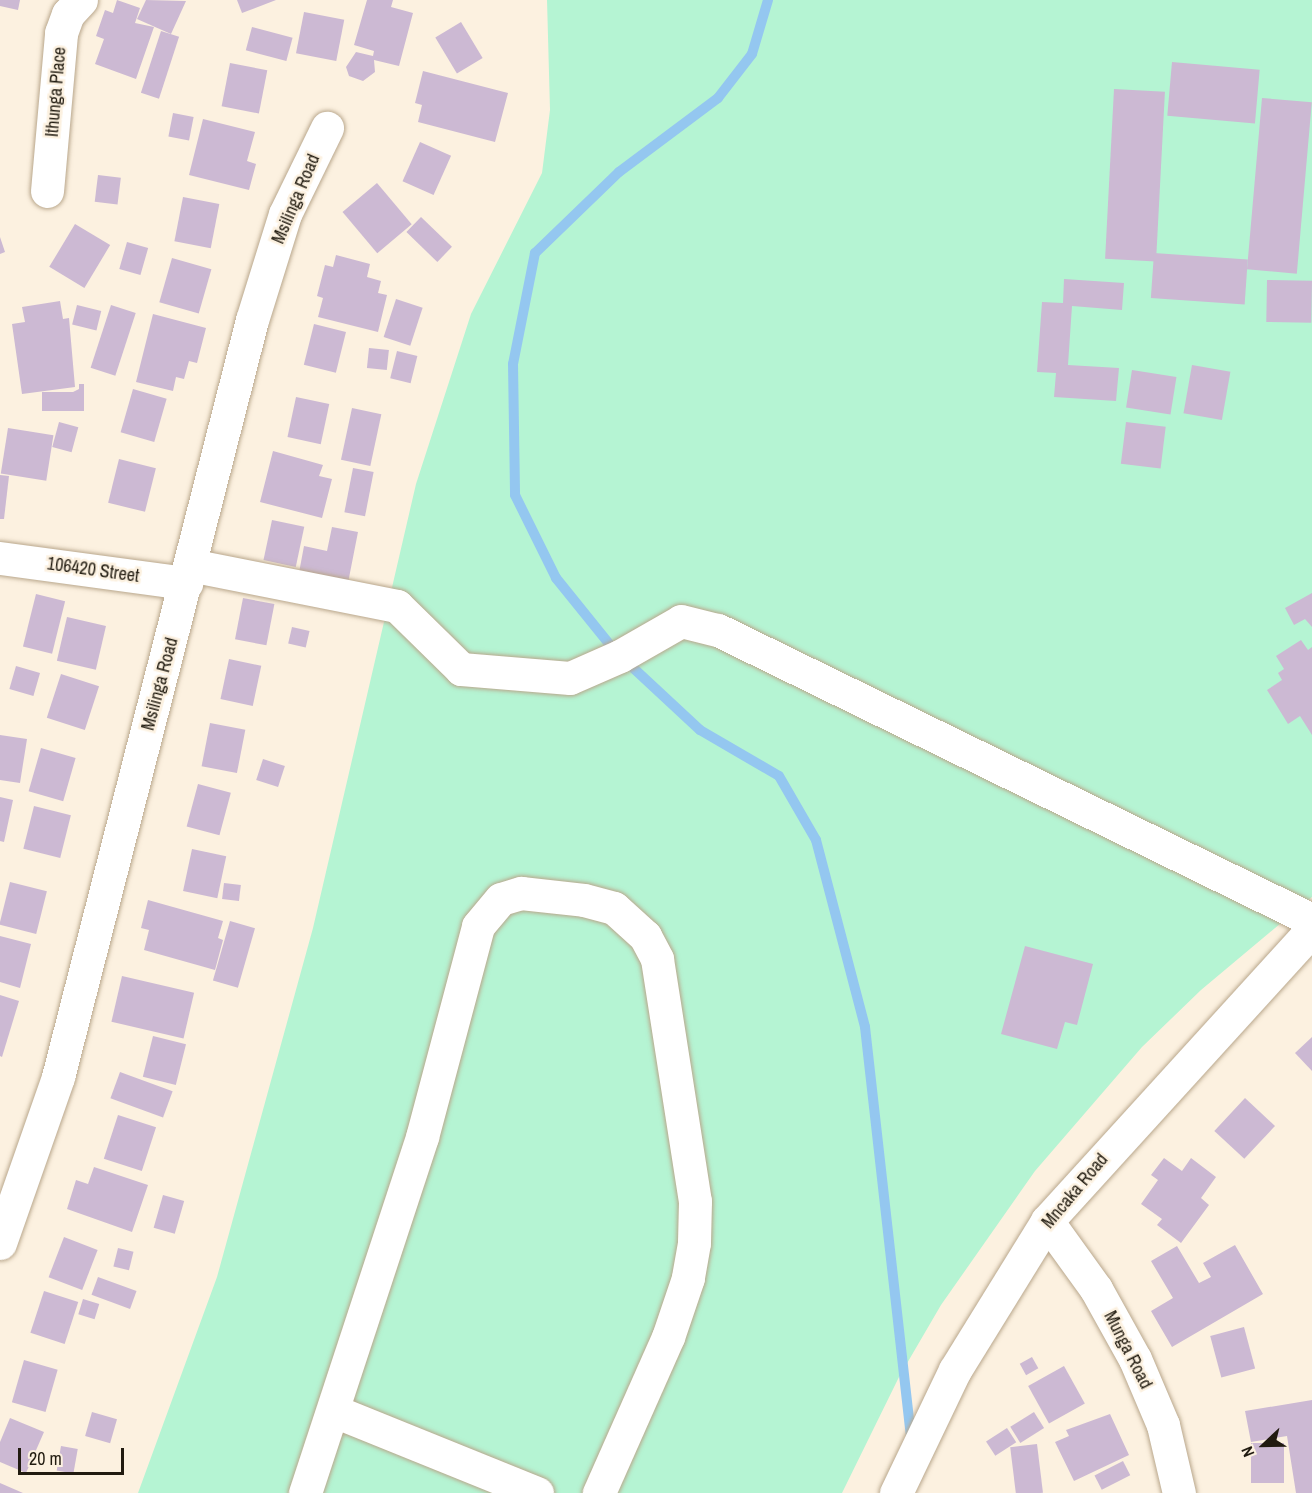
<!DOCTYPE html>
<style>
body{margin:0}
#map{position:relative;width:1312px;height:1493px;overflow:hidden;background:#fcf1e0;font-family:"Archivo Narrow",sans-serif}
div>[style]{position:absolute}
.green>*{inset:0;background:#b5f4d3}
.stream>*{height:10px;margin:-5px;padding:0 5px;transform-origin:5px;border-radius:5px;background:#94c7f0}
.building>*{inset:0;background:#ccb9d3;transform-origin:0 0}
.roads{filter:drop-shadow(0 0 2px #b9a78c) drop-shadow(0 0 2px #b9a78c)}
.minor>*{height:33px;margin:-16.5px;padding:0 16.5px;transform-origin:16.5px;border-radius:16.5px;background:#fff}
span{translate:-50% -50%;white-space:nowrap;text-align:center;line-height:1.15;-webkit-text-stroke:5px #fcf1e0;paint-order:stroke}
.street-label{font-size:18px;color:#211b10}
.north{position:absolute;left:1234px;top:1415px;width:60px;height:60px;-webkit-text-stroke:4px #fcf1e0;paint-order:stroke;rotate:248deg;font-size:16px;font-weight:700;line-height:24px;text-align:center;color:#211b10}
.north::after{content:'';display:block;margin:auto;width:21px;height:27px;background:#211b10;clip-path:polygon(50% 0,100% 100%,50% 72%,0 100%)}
.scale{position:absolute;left:18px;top:1448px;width:106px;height:27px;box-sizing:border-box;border:3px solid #211b10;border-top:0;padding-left:8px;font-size:18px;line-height:21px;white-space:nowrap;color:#211b10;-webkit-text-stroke:4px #fcf1e0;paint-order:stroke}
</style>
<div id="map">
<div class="green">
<div style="clip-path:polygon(547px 0,1312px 0,1312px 897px,1201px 990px,1142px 1047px,1035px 1171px,941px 1305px,899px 1377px,842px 1493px,138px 1493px,217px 1277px,313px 928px,416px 484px,471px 314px,542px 173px,550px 110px)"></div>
</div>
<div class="stream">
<div style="left:768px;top:0;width:56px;rotate:106.5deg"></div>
<div style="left:752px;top:54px;width:56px;rotate:127.7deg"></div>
<div style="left:718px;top:98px;width:124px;rotate:143.2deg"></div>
<div style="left:619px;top:172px;width:117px;rotate:136deg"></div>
<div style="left:535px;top:253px;width:113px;rotate:101.2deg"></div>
<div style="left:513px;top:364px;width:131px;rotate:89.1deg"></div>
<div style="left:515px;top:495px;width:93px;rotate:63.7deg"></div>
<div style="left:556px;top:578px;width:94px;rotate:51.1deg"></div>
<div style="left:615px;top:651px;width:116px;rotate:42.9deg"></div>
<div style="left:700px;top:730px;width:91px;rotate:30.2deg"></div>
<div style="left:779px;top:776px;width:74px;rotate:60deg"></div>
<div style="left:816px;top:840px;width:193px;rotate:75.3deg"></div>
<div style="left:865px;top:1027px;width:415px;rotate:83.6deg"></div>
</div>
<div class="building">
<div style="clip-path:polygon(0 0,20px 0,18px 10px,0 6px)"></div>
<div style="clip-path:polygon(117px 0,140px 8px,135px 23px,154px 27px,136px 79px,95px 64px,104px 39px,96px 36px,105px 10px,113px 13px)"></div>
<div style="clip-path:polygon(146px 0,186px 1px,171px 34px,137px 19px)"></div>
<div style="clip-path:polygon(237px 0,276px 0,242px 13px)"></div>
<div style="clip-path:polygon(367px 0,393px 0,391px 7px,413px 13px,399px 66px,374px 60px,375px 72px,363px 81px,349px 76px,346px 67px,356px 52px,373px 56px,374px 51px,354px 45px)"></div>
<div style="left:304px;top:12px;width:41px;height:42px;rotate:11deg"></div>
<div style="left:461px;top:22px;width:42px;height:30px;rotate:59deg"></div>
<div style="left:252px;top:27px;width:42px;height:24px;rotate:15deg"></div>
<div style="left:161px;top:31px;width:19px;height:65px;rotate:18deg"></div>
<div style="left:1172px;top:62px;width:88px;height:54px;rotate:5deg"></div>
<div style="left:230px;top:63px;width:38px;height:44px;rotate:11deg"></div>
<div style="clip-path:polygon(423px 71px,508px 93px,495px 142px,418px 122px,422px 105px,415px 103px)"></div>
<div style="left:1114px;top:89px;width:51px;height:170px;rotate:3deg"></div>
<div style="left:1262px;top:98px;width:50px;height:172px;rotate:5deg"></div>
<div style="left:173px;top:113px;width:21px;height:24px;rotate:11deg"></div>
<div style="clip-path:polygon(203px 119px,255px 132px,247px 161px,256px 164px,249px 190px,189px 175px)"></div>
<div style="left:420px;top:142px;width:34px;height:43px;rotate:24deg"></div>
<div style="left:98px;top:175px;width:23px;height:27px;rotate:7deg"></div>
<div style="left:377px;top:183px;width:54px;height:45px;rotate:50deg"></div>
<div style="left:183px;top:197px;width:37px;height:45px;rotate:11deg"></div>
<div style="left:421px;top:217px;width:43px;height:21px;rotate:44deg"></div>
<div style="left:75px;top:224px;width:41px;height:50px;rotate:31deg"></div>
<div style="clip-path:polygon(0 237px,5px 252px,0 254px)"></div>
<div style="left:127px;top:242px;width:22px;height:28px;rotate:16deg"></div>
<div style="left:1154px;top:253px;width:94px;height:45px;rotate:4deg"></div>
<div style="clip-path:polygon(336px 255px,370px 264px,367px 277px,381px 281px,378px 293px,387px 295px,378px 332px,318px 317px,323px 298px,317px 296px,325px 265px,333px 267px)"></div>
<div style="left:172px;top:258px;width:41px;height:46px;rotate:16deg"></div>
<div style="clip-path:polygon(1064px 279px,1124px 283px,1122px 310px,1072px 306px,1068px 365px,1119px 368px,1116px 401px,1054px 397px,1056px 373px,1037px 372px,1042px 302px,1063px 303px)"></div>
<div style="left:1267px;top:280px;width:45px;height:42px;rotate:1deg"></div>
<div style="left:396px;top:299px;width:28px;height:40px;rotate:18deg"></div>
<div style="clip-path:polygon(60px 301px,63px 319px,69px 318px,75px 387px,22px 394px,12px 324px,25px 322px,22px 307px)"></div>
<div style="left:77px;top:305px;width:25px;height:20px;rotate:14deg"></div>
<div style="left:111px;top:305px;width:26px;height:66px;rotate:18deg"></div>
<div style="clip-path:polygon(153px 314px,206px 328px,197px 363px,189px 361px,184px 379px,176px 377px,173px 391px,136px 382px)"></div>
<div style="left:314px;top:324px;width:33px;height:42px;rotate:14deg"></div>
<div style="left:369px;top:348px;width:20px;height:20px;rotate:6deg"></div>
<div style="left:397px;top:351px;width:21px;height:28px;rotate:14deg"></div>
<div style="left:1192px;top:365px;width:39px;height:49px;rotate:10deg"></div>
<div style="left:1132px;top:370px;width:45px;height:38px;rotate:9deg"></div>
<div style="clip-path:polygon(79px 384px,84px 384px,84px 411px,42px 411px,42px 392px,73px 392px,79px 389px)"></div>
<div style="left:133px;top:389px;width:35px;height:45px;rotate:16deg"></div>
<div style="left:296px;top:397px;width:34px;height:41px;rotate:12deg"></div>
<div style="left:352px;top:408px;width:30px;height:53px;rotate:12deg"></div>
<div style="left:59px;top:422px;width:20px;height:26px;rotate:15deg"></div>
<div style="left:1126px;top:422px;width:40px;height:42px;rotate:7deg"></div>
<div style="left:8px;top:428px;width:46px;height:46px;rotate:9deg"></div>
<div style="clip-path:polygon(273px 451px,323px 465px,319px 476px,332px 479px,322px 518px,260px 502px)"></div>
<div style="left:119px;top:459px;width:38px;height:45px;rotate:14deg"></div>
<div style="left:353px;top:468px;width:21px;height:45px;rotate:11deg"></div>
<div style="clip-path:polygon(0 475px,9px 476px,4px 519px,0 519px)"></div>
<div style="left:272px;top:520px;width:33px;height:41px;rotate:12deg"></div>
<div style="clip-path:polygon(332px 527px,358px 532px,347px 588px,298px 578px,304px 546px,327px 551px)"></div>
<div style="clip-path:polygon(1312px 593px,1312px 627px,1305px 619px,1294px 625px,1285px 608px)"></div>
<div style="left:36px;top:594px;width:30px;height:54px;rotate:14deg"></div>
<div style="left:243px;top:598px;width:32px;height:42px;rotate:11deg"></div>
<div style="left:67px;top:617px;width:40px;height:45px;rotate:13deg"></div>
<div style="left:292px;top:627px;width:18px;height:17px;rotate:13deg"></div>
<div style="clip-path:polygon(1301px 640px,1308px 650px,1312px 647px,1312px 735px,1300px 716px,1288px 724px,1267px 690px,1282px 680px,1278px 673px,1284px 669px,1276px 656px)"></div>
<div style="left:229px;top:659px;width:33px;height:41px;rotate:12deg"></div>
<div style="left:16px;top:666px;width:25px;height:24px;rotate:16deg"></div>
<div style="left:61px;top:674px;width:40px;height:46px;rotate:18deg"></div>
<div style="left:210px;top:723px;width:36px;height:44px;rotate:11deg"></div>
<div style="clip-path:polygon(0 735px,27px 739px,20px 783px,0 780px)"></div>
<div style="left:41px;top:748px;width:36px;height:45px;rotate:16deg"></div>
<div style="left:263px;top:759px;width:23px;height:22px;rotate:18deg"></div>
<div style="left:198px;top:784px;width:34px;height:44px;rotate:15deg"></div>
<div style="clip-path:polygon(0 797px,13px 800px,4px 842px,0 841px)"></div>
<div style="left:34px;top:806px;width:38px;height:44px;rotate:14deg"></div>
<div style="left:192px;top:849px;width:35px;height:43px;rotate:12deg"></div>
<div style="left:10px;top:882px;width:38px;height:44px;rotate:14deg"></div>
<div style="left:224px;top:883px;width:17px;height:16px;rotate:7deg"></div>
<div style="clip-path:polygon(148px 900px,223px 921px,218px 938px,223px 940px,215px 970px,144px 950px,149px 930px,141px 928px)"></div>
<div style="left:230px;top:921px;width:26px;height:62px;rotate:16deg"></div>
<div style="clip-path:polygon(0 936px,31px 944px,20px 988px,0 982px)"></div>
<div style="clip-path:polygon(1025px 946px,1093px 964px,1077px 1025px,1065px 1022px,1057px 1049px,1001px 1034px)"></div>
<div style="left:122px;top:976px;width:74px;height:47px;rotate:13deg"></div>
<div style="clip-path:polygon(0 995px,19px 1001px,2px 1057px,0 1056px)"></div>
<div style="left:153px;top:1036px;width:34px;height:42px;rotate:14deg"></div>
<div style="clip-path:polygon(1312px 1037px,1312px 1071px,1295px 1053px)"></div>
<div style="left:120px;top:1072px;width:56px;height:28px;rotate:20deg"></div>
<div style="left:1245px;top:1098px;width:41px;height:45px;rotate:43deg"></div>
<div style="left:118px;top:1115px;width:40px;height:46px;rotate:18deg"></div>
<div style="clip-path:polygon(1164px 1158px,1182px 1171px,1191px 1158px,1216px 1177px,1201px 1198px,1209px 1205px,1181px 1243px,1157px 1225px,1162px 1219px,1141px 1204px,1158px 1180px,1151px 1175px)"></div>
<div style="clip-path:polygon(94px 1167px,148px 1185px,132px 1232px,67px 1209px,76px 1180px,88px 1184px)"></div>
<div style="left:163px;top:1195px;width:22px;height:34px;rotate:16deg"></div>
<div style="left:64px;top:1237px;width:36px;height:43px;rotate:21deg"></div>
<div style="clip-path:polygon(1235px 1245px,1263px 1294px,1172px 1347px,1151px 1311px,1173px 1298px,1151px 1261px,1177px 1246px,1199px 1283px,1211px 1277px,1203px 1263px)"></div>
<div style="left:118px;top:1248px;width:16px;height:19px;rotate:14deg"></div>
<div style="left:98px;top:1277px;width:41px;height:19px;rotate:20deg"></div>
<div style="left:44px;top:1291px;width:36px;height:44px;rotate:18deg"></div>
<div style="left:83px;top:1299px;width:17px;height:16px;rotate:17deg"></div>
<div style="left:1244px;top:1327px;width:43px;height:35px;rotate:75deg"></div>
<div style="left:1032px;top:1357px;width:13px;height:14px;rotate:61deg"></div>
<div style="left:24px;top:1360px;width:35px;height:44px;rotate:16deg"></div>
<div style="left:1064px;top:1366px;width:43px;height:41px;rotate:61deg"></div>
<div style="clip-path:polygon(1312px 1400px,1312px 1493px,1296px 1493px,1287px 1436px,1251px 1442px,1245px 1411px)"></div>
<div style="left:92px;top:1412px;width:26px;height:25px;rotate:16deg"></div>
<div style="left:1034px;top:1412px;width:19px;height:28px;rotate:58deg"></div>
<div style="clip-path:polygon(1110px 1414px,1129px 1455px,1074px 1481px,1055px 1442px,1069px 1436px,1066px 1430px)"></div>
<div style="clip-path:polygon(10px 1418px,44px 1432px,26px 1473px,0 1462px,0 1442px)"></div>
<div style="left:1007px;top:1428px;width:17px;height:25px;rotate:57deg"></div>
<div style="left:1251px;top:1443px;width:33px;height:40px"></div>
<div style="left:1037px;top:1444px;width:49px;height:27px;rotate:83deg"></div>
<div style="left:61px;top:1446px;width:17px;height:25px;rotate:10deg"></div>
<div style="left:1123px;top:1461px;width:16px;height:32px;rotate:63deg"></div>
<div style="clip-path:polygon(0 1483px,23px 1493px,0 1493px)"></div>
</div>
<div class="roads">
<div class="minor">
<div style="left:47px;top:191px;width:159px;rotate:-84.9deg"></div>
<div style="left:61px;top:33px;width:20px;rotate:-70deg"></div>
<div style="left:68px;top:14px;width:19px;rotate:-47deg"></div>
<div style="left:0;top:558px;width:188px;rotate:7.7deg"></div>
<div style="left:190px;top:565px;width:211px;rotate:11.2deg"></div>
<div style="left:397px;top:606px;width:90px;rotate:44.5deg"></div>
<div style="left:461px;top:669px;width:109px;rotate:4.7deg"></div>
<div style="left:570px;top:678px;width:55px;rotate:-23.7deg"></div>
<div style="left:620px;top:656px;width:70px;rotate:-29.8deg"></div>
<div style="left:681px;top:621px;width:38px;rotate:14deg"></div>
<div style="left:718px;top:630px;width:661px;rotate:26.02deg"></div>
<div style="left:1047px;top:1221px;width:84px;rotate:54.2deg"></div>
<div style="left:1096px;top:1289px;width:80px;rotate:60.9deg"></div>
<div style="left:1135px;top:1359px;width:72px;rotate:67deg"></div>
<div style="left:1163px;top:1425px;width:70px;rotate:76.8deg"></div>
<div style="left:0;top:1243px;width:176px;rotate:-70.7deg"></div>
<div style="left:58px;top:1077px;width:781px;rotate:-75.63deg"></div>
<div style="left:252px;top:320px;width:111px;rotate:-72.7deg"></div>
<div style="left:285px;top:214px;width:96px;rotate:-64deg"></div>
<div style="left:334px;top:1411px;width:219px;rotate:22deg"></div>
<div style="left:305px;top:1493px;width:375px;rotate:-71.8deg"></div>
<div style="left:422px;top:1137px;width:218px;rotate:-75.1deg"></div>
<div style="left:478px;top:926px;width:35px;rotate:-50deg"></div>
<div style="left:501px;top:899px;width:21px;rotate:-17deg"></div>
<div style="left:521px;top:893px;width:63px;rotate:6.3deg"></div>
<div style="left:584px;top:900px;width:31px;rotate:15deg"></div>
<div style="left:614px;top:908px;width:42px;rotate:42.1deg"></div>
<div style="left:645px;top:936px;width:26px;rotate:62deg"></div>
<div style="left:657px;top:959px;width:245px;rotate:81.1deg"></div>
<div style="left:695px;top:1201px;width:42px;rotate:91.4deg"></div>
<div style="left:694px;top:1243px;width:36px;rotate:100deg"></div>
<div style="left:688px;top:1278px;width:62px;rotate:108.7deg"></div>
<div style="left:668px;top:1337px;width:171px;rotate:113.9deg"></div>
<div style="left:896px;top:1493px;width:136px;rotate:-64.4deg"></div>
<div style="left:955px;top:1370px;width:175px;rotate:-58.3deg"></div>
<div style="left:1047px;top:1221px;width:394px;rotate:-47.7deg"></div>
</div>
</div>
<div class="street-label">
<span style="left:56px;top:92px;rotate:-85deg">Ithunga Place</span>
<span style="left:296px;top:199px;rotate:-67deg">Msilinga Road</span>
<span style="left:93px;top:570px;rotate:8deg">106420 Street</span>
<span style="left:160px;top:684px;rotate:-75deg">Msilinga Road</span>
<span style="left:1075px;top:1191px;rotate:-50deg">Mncaka Road</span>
<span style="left:1128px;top:1350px;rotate:63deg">Munga Road</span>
</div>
<div class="north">N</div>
<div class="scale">20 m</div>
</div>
